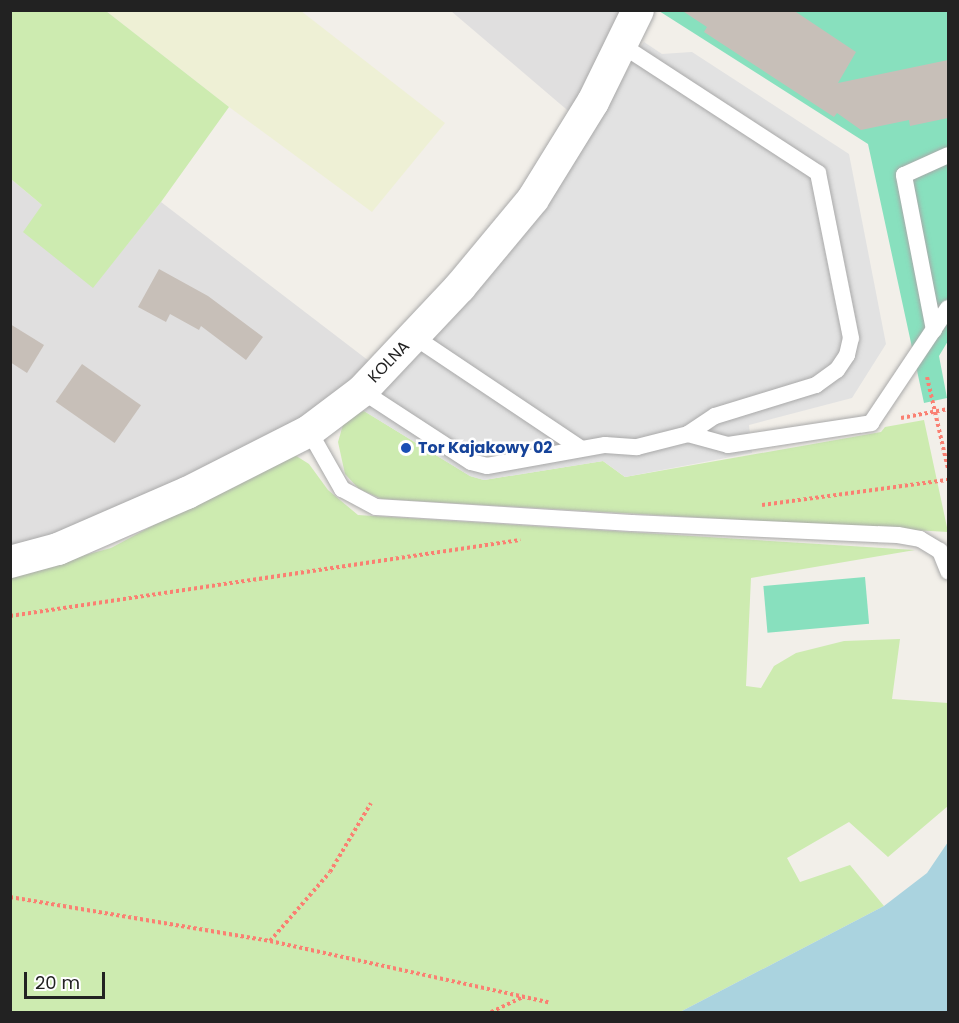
<!DOCTYPE html>
<style>
body{margin:0}
#map{position:relative;width:959px;height:1023px;overflow:hidden;background:#f2efe9;font-family:Poppins,sans-serif}
div>[style]{position:absolute}
.residential>*{inset:0;background:#e0dfdf}
.farmland>*{inset:0;background:#eef0d5}
.grass>*{inset:0;background:#cdebb0}
.pitch>*{inset:0;background:#88e0be;transform-origin:0 0}
.parking>*{inset:0;background:#e2e2e2}
.water>*{inset:0;background:#aad3df}
.building>*{inset:0;background:#c7bfb8;transform-origin:0 0}
.path>*{height:4px;margin-top:-2px;transform-origin:0;background:repeating-linear-gradient(90deg,#fa8072 0 3px,transparent 0 6px)}
.roads{filter:drop-shadow(0 0 2px #a9a9a9) drop-shadow(0 0 2px #a9a9a9)}
.service>*{height:16px;margin:-8px;padding:0 8px;transform-origin:8px;border-radius:8px;background:#fff}
.minor>*{height:32px;margin:-16px;padding:0 16px;transform-origin:16px;border-radius:16px;background:#fff}
.dots>*{width:16px;height:16px;translate:-50% -50%;box-sizing:border-box;border:3px solid #fff;border-radius:50%}
span{translate:-50% -50%;white-space:nowrap;text-align:center;line-height:1.15;-webkit-text-stroke:5px #fff;paint-order:stroke}
.street-label{font-size:16px;color:#222}
.transit-label{font-size:16px;color:#164399;font-weight:700}
.left{translate:0 -50%;text-align:left}
.frame{position:absolute;inset:0;border:12px solid #222;pointer-events:none}
.scale{position:absolute;left:24px;top:972px;width:81px;height:27px;box-sizing:border-box;border:3px solid #222;border-top:0;padding-left:8px;font-size:18px;line-height:21px;white-space:nowrap;color:#222;-webkit-text-stroke:4px #fff;paint-order:stroke}
</style>
<div id="map">
<div class="residential">
<div style="clip-path:polygon(451px 11px,626px 11px,573px 115px)"></div>
<div style="clip-path:polygon(11px 179px,42px 205px,93px 287px,161px 202px,369px 361px,303px 426px,11px 553px)"></div>
</div>
<div class="farmland">
<div style="clip-path:polygon(106px 11px,301px 11px,445px 123px,372px 212px,229px 107px)"></div>
</div>
<div class="grass">
<div style="clip-path:polygon(11px 10px,106px 11px,229px 107px,161px 202px,93px 288px,23px 232px,42px 205px,11px 179px)"></div>
<div style="clip-path:polygon(364px 411px,470px 476px,484px 480px,603px 461px,625px 477px,881px 432px,885px 427px,924px 420px,948px 532px,382px 499px,359px 489px,345px 474px,338px 442px,345px 418px)"></div>
<div style="clip-path:polygon(290px 452px,309px 464px,328px 490px,358px 515px,915px 550px,751px 578px,746px 686px,761px 688px,774px 666px,796px 653px,844px 641px,900px 639px,892px 699px,948px 703px,948px 806px,888px 857px,849px 822px,787px 858px,800px 882px,850px 865px,884px 906px,680px 1012px,11px 1012px,11px 575px,111px 548px)"></div>
</div>
<div class="pitch">
<div style="clip-path:polygon(659px 11px,948px 11px,948px 341px,939px 356px,947px 398px,924px 403px,868px 144px)"></div>
<div style="left:865px;top:577px;width:47px;height:102px;rotate:85deg"></div>
</div>
<div class="parking">
<div style="clip-path:polygon(644px 42px,662px 54px,692px 52px,849px 154px,886px 344px,852px 398px,749px 425px,752px 453px,625px 477px,603px 461px,484px 480px,470px 476px,364px 411px,493px 268px,561px 180px)"></div>
</div>
<div class="water">
<div style="clip-path:polygon(948px 842px,948px 1012px,680px 1012px,884px 906px,927px 873px)"></div>
</div>
<div class="building">
<div style="clip-path:polygon(681px 10px,793px 10px,856px 52px,838px 83px,948px 60px,948px 118px,910px 126px,909px 120px,861px 130px,837px 113px,834px 117px,704px 32px,707px 27px)"></div>
<div style="clip-path:polygon(159px 269px,208px 296px,263px 337px,246px 360px,201px 326px,199px 330px,170px 314px,166px 322px,138px 307px)"></div>
<div style="clip-path:polygon(10px 324px,44px 345px,27px 373px,10px 362px)"></div>
<div style="left:82px;top:364px;width:72px;height:46px;rotate:35deg"></div>
</div>
<div class="path">
<div style="left:927px;top:377px;width:94px;rotate:77.1deg"></div>
<div style="left:901px;top:418px;width:48px;rotate:-10.8deg"></div>
<div style="left:762px;top:505px;width:188px;rotate:-7.7deg"></div>
<div style="left:10px;top:616px;width:516px;rotate:-8.48deg"></div>
<div style="left:10px;top:897px;width:264px;rotate:9.6deg"></div>
<div style="left:270px;top:941px;width:91px;rotate:-49deg"></div>
<div style="left:330px;top:872px;width:80px;rotate:-59.3deg"></div>
<div style="left:270px;top:941px;width:285px;rotate:12.4deg"></div>
<div style="left:491px;top:1012px;width:35px;rotate:-25deg"></div>
</div>
<div class="roads">
<div class="service">
<div style="left:934px;top:330px;width:158px;rotate:-101deg"></div>
<div style="left:904px;top:175px;width:48px;rotate:-24.4deg"></div>
<div style="left:413px;top:336px;width:201px;rotate:33.8deg"></div>
<div style="left:362px;top:391px;width:130px;rotate:33.1deg"></div>
<div style="left:471px;top:462px;width:16px;rotate:14deg"></div>
<div style="left:487px;top:466px;width:120px;rotate:-10.1deg"></div>
<div style="left:605px;top:445px;width:32px;rotate:4deg"></div>
<div style="left:637px;top:447px;width:53px;rotate:-14.3deg"></div>
<div style="left:688px;top:434px;width:32px;rotate:-34deg"></div>
<div style="left:715px;top:416px;width:106px;rotate:-17.1deg"></div>
<div style="left:816px;top:385px;width:26px;rotate:-36deg"></div>
<div style="left:837px;top:370px;width:18px;rotate:-56deg"></div>
<div style="left:847px;top:355px;width:17px;rotate:-77deg"></div>
<div style="left:851px;top:338px;width:168px;rotate:-101.3deg"></div>
<div style="left:818px;top:173px;width:234px;rotate:-146.9deg"></div>
<div style="left:309px;top:431px;width:67px;rotate:60.4deg"></div>
<div style="left:342px;top:489px;width:38px;rotate:28deg"></div>
<div style="left:376px;top:507px;width:256px;rotate:3.6deg"></div>
<div style="left:632px;top:523px;width:266px;rotate:2.6deg"></div>
<div style="left:898px;top:535px;width:22px;rotate:10deg"></div>
<div style="left:920px;top:539px;width:23px;rotate:31deg"></div>
<div style="left:940px;top:551px;width:22px;rotate:68deg"></div>
<div style="left:688px;top:434px;width:41px;rotate:15.4deg"></div>
<div style="left:728px;top:445px;width:145px;rotate:-8.7deg"></div>
<div style="left:871px;top:423px;width:138px;rotate:-56.2deg"></div>
</div>
<div class="minor">
<div style="left:10px;top:562px;width:50px;rotate:-15.2deg"></div>
<div style="left:58px;top:549px;width:141px;rotate:-23.5deg"></div>
<div style="left:187px;top:493px;width:137px;rotate:-26.9deg"></div>
<div style="left:309px;top:431px;width:66px;rotate:-37deg"></div>
<div style="left:362px;top:391px;width:143px;rotate:-46.7deg"></div>
<div style="left:460px;top:287px;width:114px;rotate:-50.3deg"></div>
<div style="left:533px;top:199px;width:114px;rotate:-58.3deg"></div>
<div style="left:593px;top:102px;width:102px;rotate:-63.9deg"></div>
</div>
</div>
<div class="dots">
<div style="left:406px;top:448px;background:#1a4fb4"></div>
</div>
<div class="street-label">
<span style="left:389px;top:362px;rotate:-46deg">KOLNA</span>
</div>
<div class="transit-label">
<span class="left" style="left:418px;top:448px">Tor Kajakowy 02</span>
</div>
<div class="frame"></div>
<div class="scale">20 m</div>
</div>
